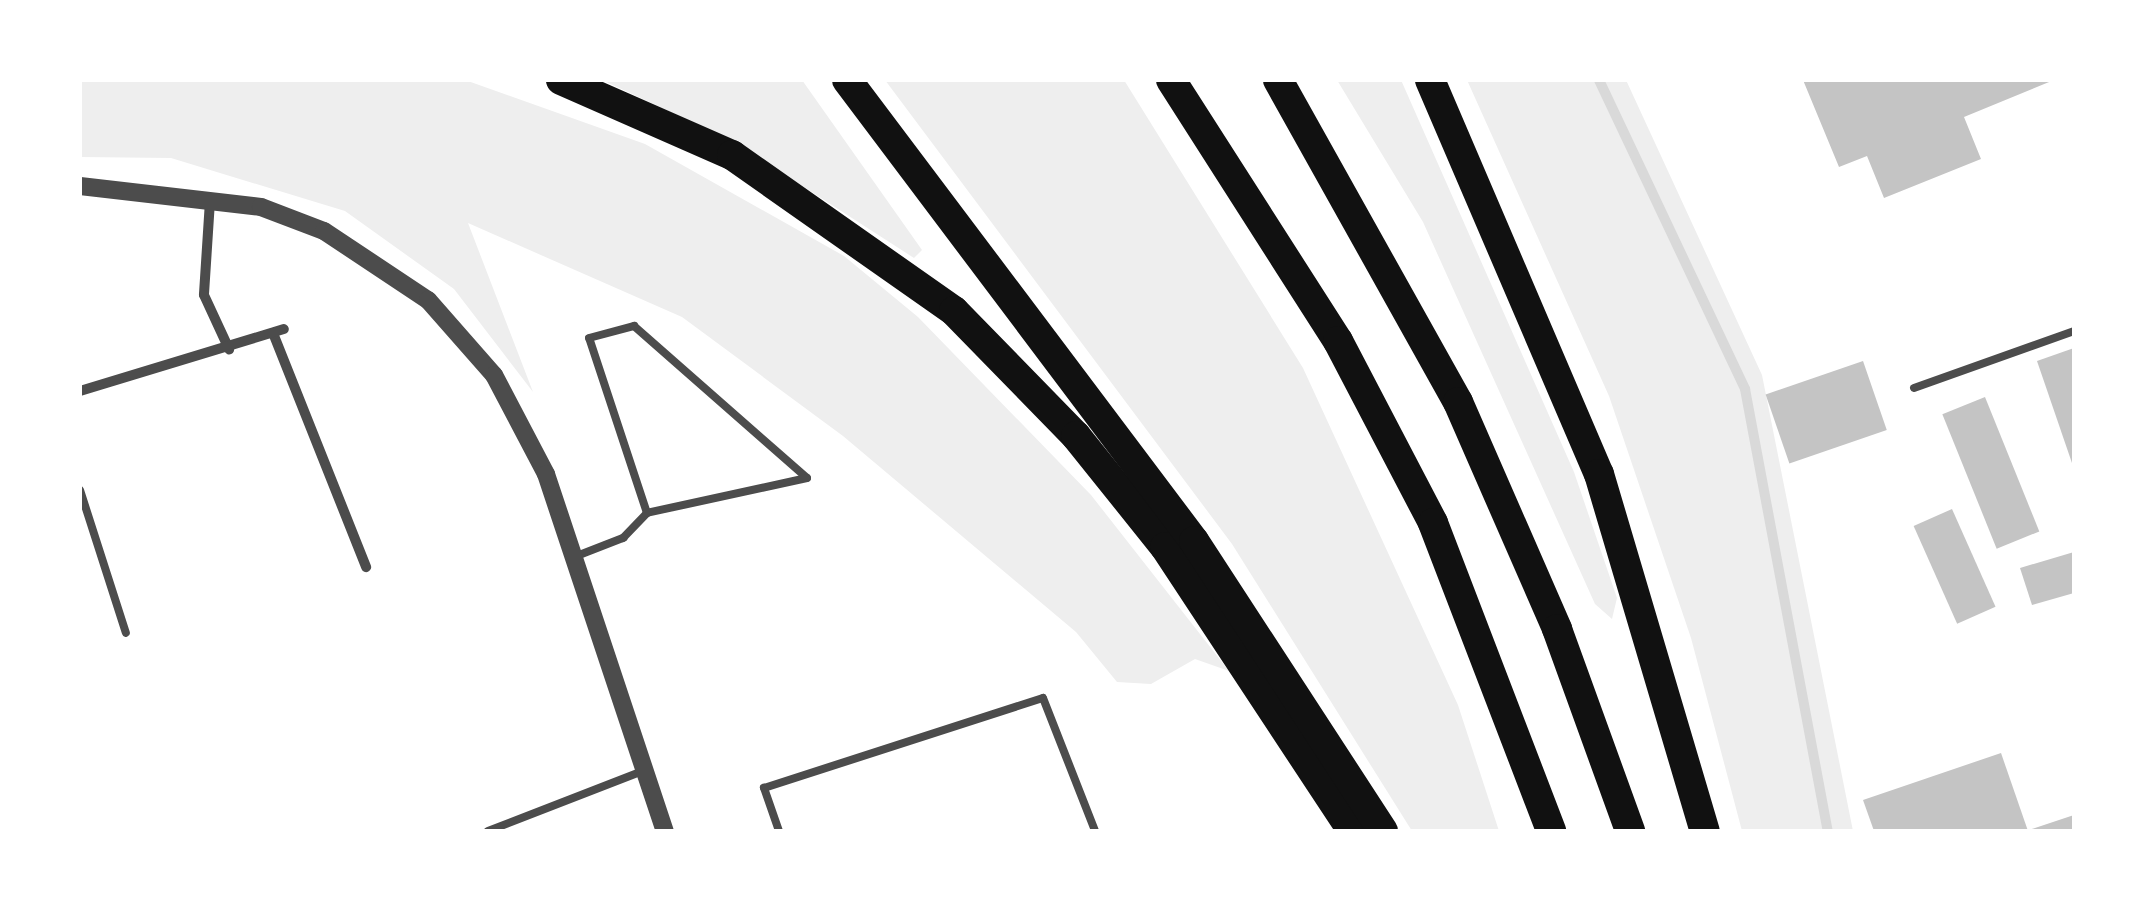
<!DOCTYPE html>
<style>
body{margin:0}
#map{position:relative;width:2154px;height:911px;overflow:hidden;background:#fff;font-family:"Public Sans",sans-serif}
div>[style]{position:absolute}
.green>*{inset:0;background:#eee}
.stream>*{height:10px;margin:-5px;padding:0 5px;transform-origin:5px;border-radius:5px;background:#d9d9d9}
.building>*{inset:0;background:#c4c4c4;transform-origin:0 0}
.service>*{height:8px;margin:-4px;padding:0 4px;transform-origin:4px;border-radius:4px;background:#4c4c4c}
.minor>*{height:10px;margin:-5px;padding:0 5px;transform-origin:5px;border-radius:5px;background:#4c4c4c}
.tertiary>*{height:18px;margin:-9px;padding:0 9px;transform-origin:9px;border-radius:9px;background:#4c4c4c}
.motorway>*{height:30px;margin:-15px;padding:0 15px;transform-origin:15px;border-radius:15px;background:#111}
span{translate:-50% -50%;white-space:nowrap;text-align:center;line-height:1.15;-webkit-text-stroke:10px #fff;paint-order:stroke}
.frame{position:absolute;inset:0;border:82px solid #fff;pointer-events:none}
</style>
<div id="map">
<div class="green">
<div style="clip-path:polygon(80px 80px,465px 80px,645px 144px,844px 256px,918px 317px,1091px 495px,1229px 671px,1195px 659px,1151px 684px,1117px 682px,1076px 632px,843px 436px,682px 317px,468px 223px,533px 392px,454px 289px,345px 211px,171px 158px,80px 157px)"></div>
<div style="clip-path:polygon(602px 80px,802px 80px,922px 250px,914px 258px,731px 140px)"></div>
<div style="clip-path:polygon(885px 80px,1124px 80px,1303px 368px,1458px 705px,1499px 831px,1412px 831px,1232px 544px)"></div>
<div style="clip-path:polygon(1337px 80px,1401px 80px,1574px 472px,1617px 598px,1612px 619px,1595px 604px,1423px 222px)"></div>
<div style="clip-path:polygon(1467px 80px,1626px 80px,1762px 375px,1853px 831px,1742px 831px,1691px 638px,1609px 396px)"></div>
</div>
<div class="stream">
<div style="left:1599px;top:80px;width:342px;rotate:64.7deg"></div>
<div style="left:1745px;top:389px;width:450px;rotate:79.4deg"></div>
</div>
<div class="building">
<div style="clip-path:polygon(1803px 80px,2054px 80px,1964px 117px,1981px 159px,1884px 198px,1867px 156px,1839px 167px)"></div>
<div style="clip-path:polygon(2074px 348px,2074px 466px,2073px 466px,2037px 361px)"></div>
<div style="left:1863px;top:361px;width:73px;height:103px;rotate:71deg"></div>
<div style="left:1985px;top:397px;width:145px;height:46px;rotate:68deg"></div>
<div style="left:1952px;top:509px;width:107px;height:42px;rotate:66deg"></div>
<div style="clip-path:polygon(2074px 552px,2074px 593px,2032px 605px,2020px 568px)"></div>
<div style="clip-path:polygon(2001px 753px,2028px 831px,1874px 831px,1863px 800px)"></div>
<div style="clip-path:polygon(2074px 815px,2074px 831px,2029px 831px,2029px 830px)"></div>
</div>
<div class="service">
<div style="left:1914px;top:388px;width:170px;rotate:-19.6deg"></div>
<div style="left:80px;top:490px;width:150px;rotate:72.2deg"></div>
<div style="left:574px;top:557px;width:53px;rotate:-21.2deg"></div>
<div style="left:623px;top:538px;width:35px;rotate:-46deg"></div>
<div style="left:647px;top:513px;width:184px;rotate:-108.3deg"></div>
<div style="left:589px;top:338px;width:47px;rotate:-14.9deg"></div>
<div style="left:634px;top:326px;width:230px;rotate:41.3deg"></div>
<div style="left:807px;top:478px;width:164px;rotate:167.7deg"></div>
<div style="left:488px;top:831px;width:168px;rotate:-21.2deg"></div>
<div style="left:779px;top:831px;width:46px;rotate:-109.2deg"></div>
<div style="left:764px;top:788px;width:293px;rotate:-17.9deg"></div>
<div style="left:1043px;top:698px;width:143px;rotate:68.6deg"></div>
</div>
<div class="minor">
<div style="left:210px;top:201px;width:94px;rotate:93.7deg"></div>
<div style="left:204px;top:295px;width:60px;rotate:65.2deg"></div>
<div style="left:273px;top:333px;width:252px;rotate:68.3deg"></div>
<div style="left:80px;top:391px;width:213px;rotate:-16.9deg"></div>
</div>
<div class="tertiary">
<div style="left:80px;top:186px;width:182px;rotate:6.6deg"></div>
<div style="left:261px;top:207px;width:67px;rotate:20.9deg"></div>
<div style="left:324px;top:231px;width:125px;rotate:33.6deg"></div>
<div style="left:428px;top:300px;width:100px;rotate:48.7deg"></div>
<div style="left:494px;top:375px;width:112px;rotate:62.3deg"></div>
<div style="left:546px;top:474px;width:376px;rotate:71.6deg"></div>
</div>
<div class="motorway">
<div style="left:561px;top:80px;width:187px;rotate:23.7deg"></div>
<div style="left:732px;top:155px;width:271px;rotate:35.1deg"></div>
<div style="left:954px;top:311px;width:175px;rotate:45.7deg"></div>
<div style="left:1076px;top:436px;width:142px;rotate:51.3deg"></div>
<div style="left:1165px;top:547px;width:340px;rotate:56.6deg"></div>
<div style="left:847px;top:80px;width:577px;rotate:53.03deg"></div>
<div style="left:1194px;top:541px;width:346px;rotate:56.9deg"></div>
<div style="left:1171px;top:80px;width:310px;rotate:57.4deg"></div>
<div style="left:1338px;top:341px;width:205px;rotate:62.4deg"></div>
<div style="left:1433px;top:523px;width:330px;rotate:69deg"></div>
<div style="left:1278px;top:80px;width:369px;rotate:60.8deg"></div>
<div style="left:1458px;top:402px;width:248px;rotate:66.4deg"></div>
<div style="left:1557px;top:629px;width:215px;rotate:70.1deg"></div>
<div style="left:1430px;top:80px;width:429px;rotate:66.8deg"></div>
<div style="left:1599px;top:474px;width:372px;rotate:73.5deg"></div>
</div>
<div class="frame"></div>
</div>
